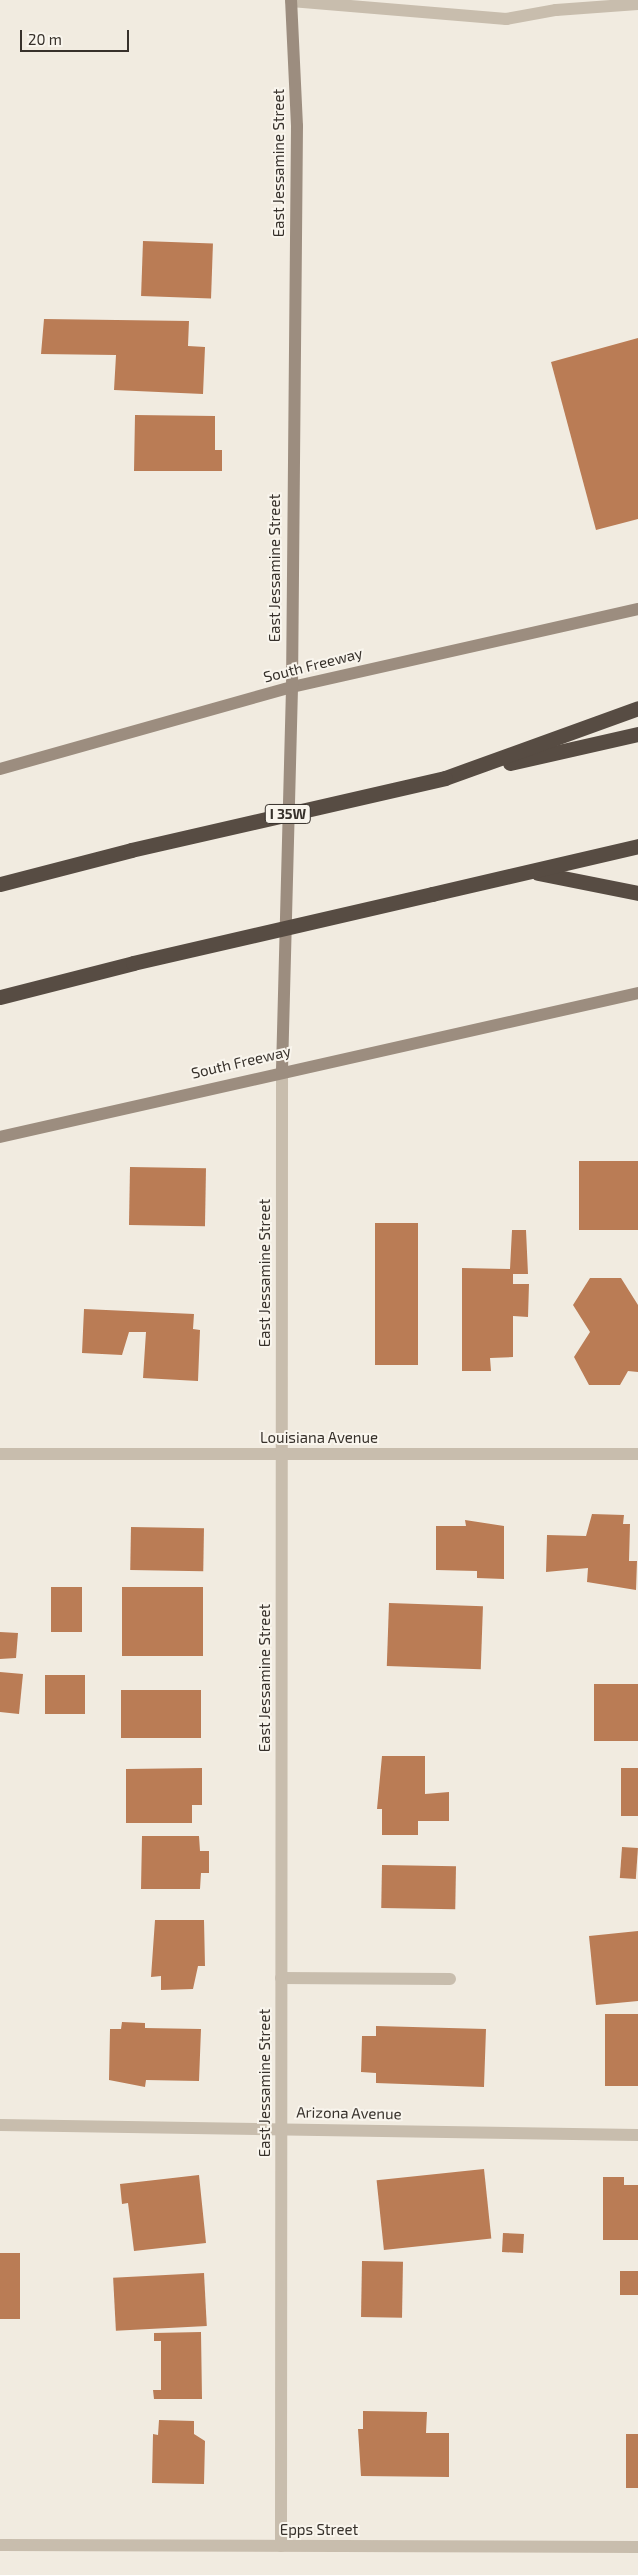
<!DOCTYPE html>
<style>
body{margin:0}
#map{position:relative;width:638px;height:2575px;overflow:hidden;background:#f1ebe0;font-family:"Exo 2",sans-serif}
div>[style]{position:absolute}
.building>*{inset:0;background:#ba7c55;transform-origin:0 0}
.lane>*{height:12px;margin:-6px;padding:0 6px;transform-origin:6px;border-radius:6px;background:#c8bdad}
.street>*{height:12px;margin:-6px;padding:0 6px;transform-origin:6px;border-radius:6px;background:#c8bdad}
.secondary>*{height:12px;margin:-6px;padding:0 6px;transform-origin:6px;border-radius:6px;background:#9c8d7f}
.highway>*{height:15px;margin:-7.5px;padding:0 7.5px;transform-origin:7.5px;border-radius:7.5px;background:#574c43}
.highway-bridge>*{height:15px;margin:-7.5px;padding:0 7.5px;transform-origin:7.5px;border-radius:7.5px;background:#574c43}
span{translate:-50% -50%;white-space:nowrap;text-align:center;line-height:1.15;-webkit-text-stroke:4px #f9f5ed;paint-order:stroke}
.shield-label span{padding:1px 4px;background:#f9f5ed;border:1px solid;border-radius:4px;-webkit-text-stroke-width:0}
.shield-label{font-size:14px;color:#37312b;font-weight:700}
.street-label{font-size:15px;color:#37312b}
.scale{position:absolute;left:20px;top:30px;width:109px;height:22px;box-sizing:border-box;border:2px solid #37312b;border-top:0;padding-left:6px;font-size:15px;line-height:18px;white-space:nowrap;color:#37312b;-webkit-text-stroke:4px #f9f5ed;paint-order:stroke}
</style>
<div id="map">
<div class="building">
<div style="left:143px;top:241px;width:70px;height:55px;rotate:2deg"></div>
<div style="clip-path:polygon(44px 319px,189px 321px,188px 346px,205px 347px,203px 394px,114px 390px,116px 355px,41px 354px)"></div>
<div style="clip-path:polygon(638px 338px,638px 519px,596px 530px,551px 362px)"></div>
<div style="clip-path:polygon(135px 415px,215px 416px,215px 450px,222px 450px,222px 471px,134px 471px)"></div>
<div style="left:638px;top:1161px;width:69px;height:59px;rotate:90deg"></div>
<div style="left:130px;top:1167px;width:76px;height:58px;rotate:1deg"></div>
<div style="left:375px;top:1223px;width:43px;height:142px"></div>
<div style="clip-path:polygon(512px 1230px,526px 1230px,528px 1274px,513px 1274px,513px 1284px,529px 1284px,528px 1317px,513px 1316px,513px 1357px,490px 1358px,491px 1371px,462px 1371px,462px 1268px,510px 1269px)"></div>
<div style="clip-path:polygon(590px 1278px,621px 1278px,638px 1305px,638px 1372px,628px 1371px,620px 1385px,589px 1385px,574px 1357px,590px 1332px,573px 1305px)"></div>
<div style="clip-path:polygon(84px 1309px,194px 1314px,193px 1329px,200px 1330px,198px 1381px,143px 1378px,146px 1332px,129px 1332px,122px 1355px,82px 1353px)"></div>
<div style="clip-path:polygon(592px 1514px,624px 1515px,623px 1524px,630px 1524px,629px 1561px,637px 1561px,636px 1590px,587px 1582px,588px 1568px,546px 1572px,547px 1535px,586px 1536px)"></div>
<div style="clip-path:polygon(465px 1520px,504px 1526px,504px 1579px,477px 1578px,477px 1571px,436px 1570px,436px 1526px,466px 1526px)"></div>
<div style="left:131px;top:1527px;width:73px;height:43px;rotate:1deg"></div>
<div style="left:51px;top:1587px;width:31px;height:45px"></div>
<div style="left:122px;top:1587px;width:81px;height:69px"></div>
<div style="left:389px;top:1603px;width:94px;height:63px;rotate:2deg"></div>
<div style="clip-path:polygon(0 1632px,18px 1633px,16px 1658px,0 1659px)"></div>
<div style="clip-path:polygon(0 1672px,23px 1674px,19px 1714px,0 1712px)"></div>
<div style="left:45px;top:1675px;width:40px;height:39px"></div>
<div style="left:638px;top:1684px;width:57px;height:44px;rotate:90deg"></div>
<div style="left:121px;top:1690px;width:80px;height:48px"></div>
<div style="clip-path:polygon(382px 1756px,425px 1756px,425px 1794px,449px 1792px,449px 1821px,418px 1821px,418px 1835px,382px 1835px,382px 1809px,377px 1809px)"></div>
<div style="clip-path:polygon(202px 1768px,202px 1805px,192px 1805px,192px 1823px,126px 1823px,126px 1769px)"></div>
<div style="left:621px;top:1768px;width:17px;height:48px"></div>
<div style="clip-path:polygon(142px 1836px,199px 1836px,200px 1851px,209px 1851px,209px 1873px,201px 1873px,200px 1889px,141px 1889px)"></div>
<div style="left:622px;top:1847px;width:16px;height:31px;rotate:4deg"></div>
<div style="left:382px;top:1865px;width:74px;height:43px;rotate:1deg"></div>
<div style="clip-path:polygon(155px 1920px,204px 1920px,205px 1966px,198px 1966px,193px 1989px,161px 1990px,161px 1976px,151px 1977px)"></div>
<div style="clip-path:polygon(638px 1931px,638px 2001px,596px 2005px,589px 1936px)"></div>
<div style="left:638px;top:2014px;width:72px;height:33px;rotate:90deg"></div>
<div style="clip-path:polygon(122px 2022px,145px 2023px,145px 2028px,201px 2029px,199px 2081px,146px 2080px,145px 2087px,109px 2080px,110px 2029px,121px 2029px)"></div>
<div style="clip-path:polygon(376px 2026px,486px 2029px,484px 2087px,376px 2083px,376px 2073px,361px 2072px,362px 2036px,376px 2036px)"></div>
<div style="left:484px;top:2169px;width:70px;height:108px;rotate:84deg"></div>
<div style="clip-path:polygon(199px 2175px,206px 2243px,134px 2251px,128px 2203px,122px 2204px,120px 2184px)"></div>
<div style="clip-path:polygon(603px 2177px,624px 2177px,624px 2185px,638px 2185px,638px 2240px,603px 2240px)"></div>
<div style="left:503px;top:2233px;width:21px;height:19px;rotate:3deg"></div>
<div style="left:0;top:2253px;width:20px;height:66px"></div>
<div style="left:362px;top:2261px;width:41px;height:56px;rotate:1deg"></div>
<div style="left:620px;top:2271px;width:18px;height:24px"></div>
<div style="left:204px;top:2273px;width:53px;height:91px;rotate:87deg"></div>
<div style="clip-path:polygon(201px 2332px,202px 2399px,154px 2399px,153px 2390px,161px 2390px,161px 2341px,154px 2341px,154px 2333px)"></div>
<div style="clip-path:polygon(363px 2411px,427px 2412px,426px 2433px,449px 2433px,449px 2477px,361px 2476px,358px 2429px,363px 2429px)"></div>
<div style="clip-path:polygon(159px 2420px,194px 2421px,194px 2434px,205px 2441px,204px 2484px,152px 2483px,153px 2434px,158px 2435px)"></div>
<div style="left:626px;top:2434px;width:12px;height:54px"></div>
</div>
<div class="lane">
<div style="left:291px;top:1px;width:216px;rotate:4.8deg"></div>
<div style="left:506px;top:19px;width:51px;rotate:-10.2deg"></div>
<div style="left:556px;top:10px;width:82px;rotate:-4.2deg"></div>
<div style="left:281px;top:1978px;width:169px;rotate:0.3deg"></div>
</div>
<div class="street">
<div style="left:0;top:1454px;width:638px"></div>
<div style="left:0;top:2125px;width:638px;rotate:0.9deg"></div>
<div style="left:0;top:2545px;width:638px;rotate:0.18deg"></div>
<div style="left:281px;top:2546px;width:1476px;rotate:-89.96deg"></div>
</div>
<div class="secondary">
<div style="left:0;top:769px;width:303px;rotate:-15.7deg"></div>
<div style="left:292px;top:687px;width:355px;rotate:-12.7deg"></div>
<div style="left:282px;top:1070px;width:383px;rotate:-88.5deg"></div>
<div style="left:292px;top:687px;width:561px;rotate:-89.49deg"></div>
<div style="left:297px;top:126px;width:126px;rotate:-92.7deg"></div>
<div style="left:0;top:1137px;width:654px;rotate:-12.72deg"></div>
</div>
<div class="highway">
<div style="left:510px;top:763px;width:131px;rotate:-12.8deg"></div>
<div style="left:445px;top:778px;width:205px;rotate:-19.9deg"></div>
<div style="left:538px;top:873px;width:102px;rotate:11.3deg"></div>
<div style="left:0;top:884px;width:135px;rotate:-14.5deg"></div>
<div style="left:432px;top:894px;width:212px;rotate:-13.1deg"></div>
<div style="left:0;top:997px;width:137px;rotate:-14.3deg"></div>
</div>
<div class="highway-bridge">
<div style="left:131px;top:850px;width:322px;rotate:-12.9deg"></div>
<div style="left:133px;top:963px;width:307px;rotate:-13deg"></div>
</div>
<div class="shield-label">
<span style="left:288px;top:814px">I 35W</span>
</div>
<div class="street-label">
<span style="left:279px;top:163px;rotate:-90deg">East Jessamine Street</span>
<span style="left:275px;top:568px;rotate:-90deg">East Jessamine Street</span>
<span style="left:313px;top:665px;rotate:-14deg">South Freeway</span>
<span style="left:241px;top:1062px;rotate:-13deg">South Freeway</span>
<span style="left:265px;top:1273px;rotate:-90deg">East Jessamine Street</span>
<span style="left:319px;top:1438px">Louisiana Avenue</span>
<span style="left:265px;top:1678px;rotate:-90deg">East Jessamine Street</span>
<span style="left:265px;top:2083px;rotate:-90deg">East Jessamine Street</span>
<span style="left:349px;top:2113px;rotate:1deg">Arizona Avenue</span>
<span style="left:319px;top:2530px">Epps Street</span>
</div>
<div class="scale">20 m</div>
</div>
